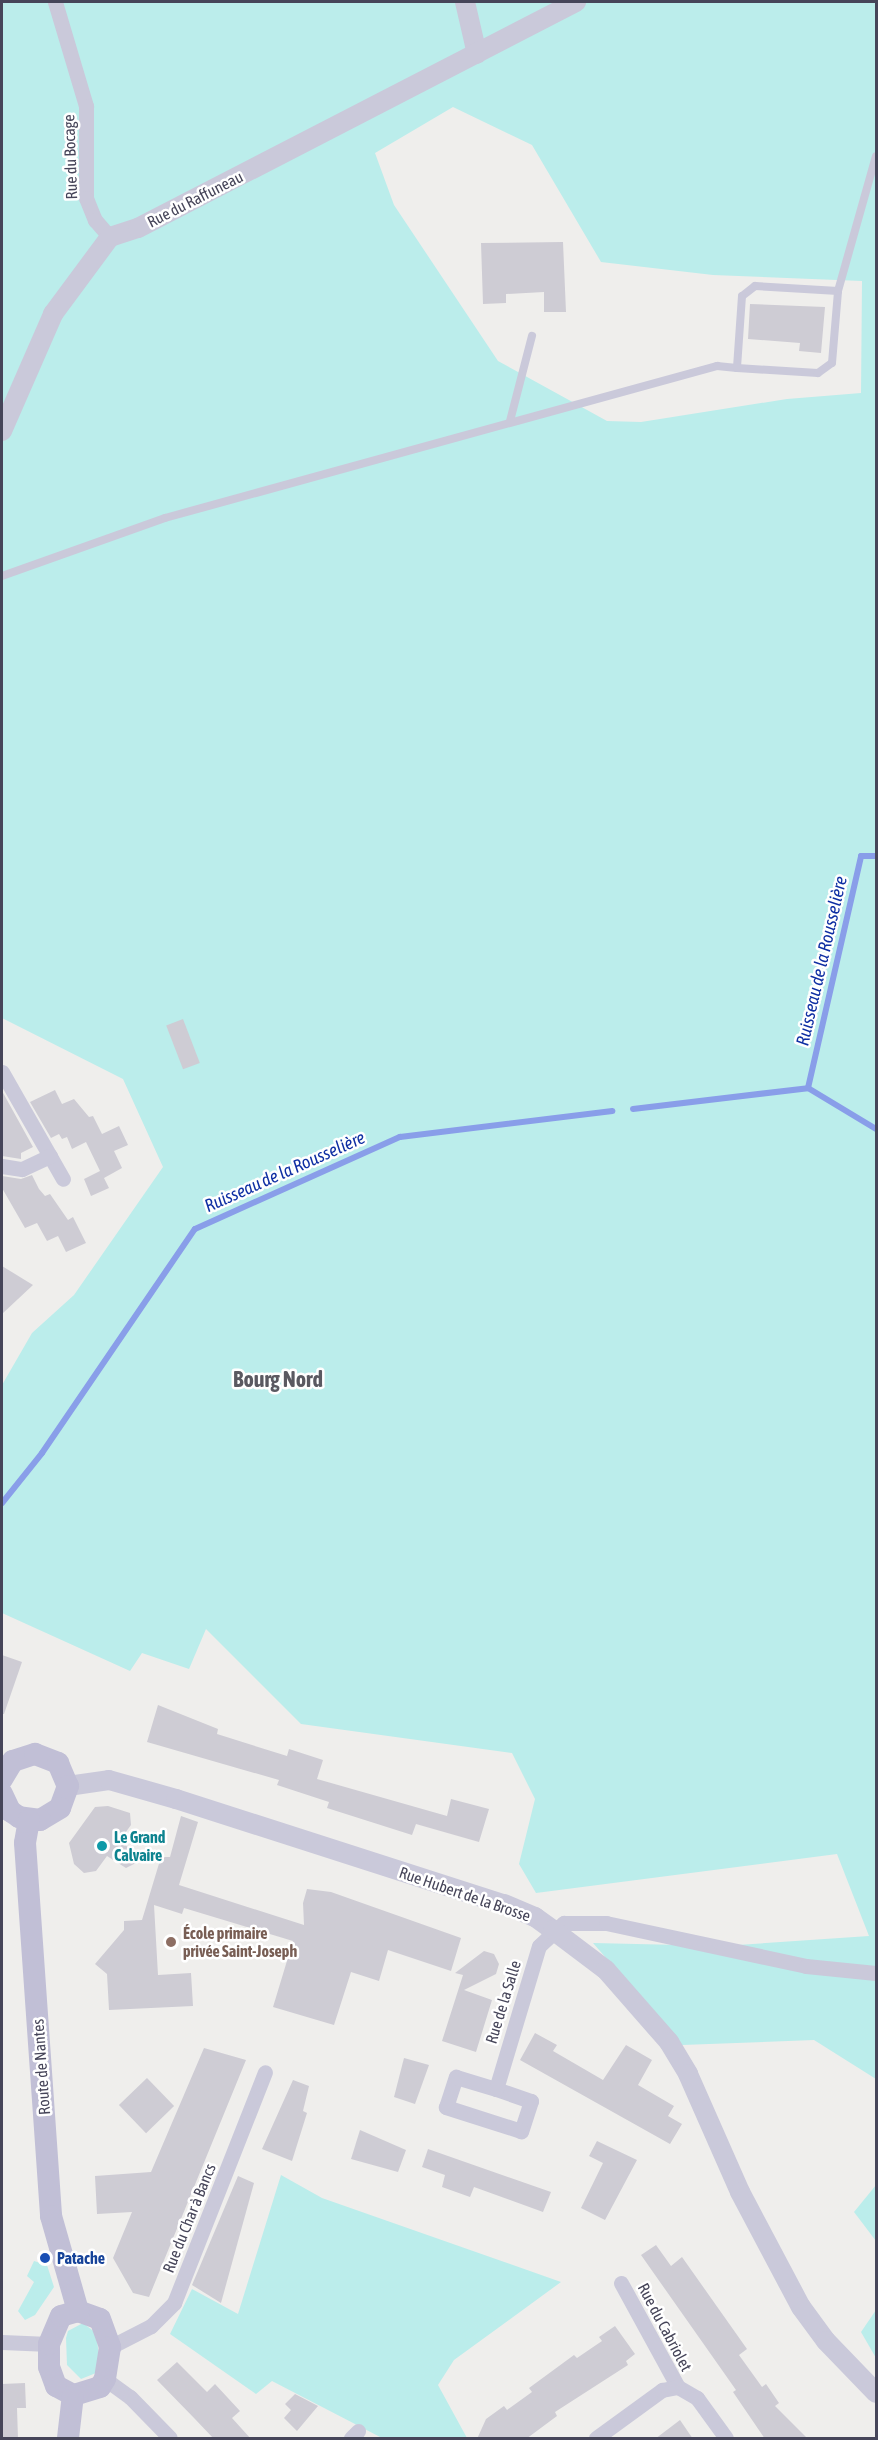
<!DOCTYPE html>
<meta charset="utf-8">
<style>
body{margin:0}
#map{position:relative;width:878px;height:2440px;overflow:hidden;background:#efeeec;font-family:"Asap Condensed",sans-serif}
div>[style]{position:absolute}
.green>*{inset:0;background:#bbedeb}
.stream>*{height:6px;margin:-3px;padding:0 3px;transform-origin:3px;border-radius:3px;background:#899ee9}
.building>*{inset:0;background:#ceccd4;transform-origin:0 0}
.service>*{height:8px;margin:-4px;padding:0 4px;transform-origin:4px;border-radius:4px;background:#cac9da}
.minor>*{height:15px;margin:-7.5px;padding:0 7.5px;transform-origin:7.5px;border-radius:7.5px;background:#cac9da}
.tertiary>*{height:20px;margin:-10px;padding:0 10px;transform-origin:10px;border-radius:10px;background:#cac9da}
.secondary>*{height:22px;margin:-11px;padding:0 11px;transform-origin:11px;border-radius:11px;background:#c1bfd6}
.dots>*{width:16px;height:16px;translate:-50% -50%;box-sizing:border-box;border:3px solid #fff;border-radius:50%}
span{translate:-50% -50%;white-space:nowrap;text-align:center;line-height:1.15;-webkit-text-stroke:5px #fff;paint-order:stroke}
.street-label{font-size:16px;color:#464559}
.culture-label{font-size:16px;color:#0d838f;font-weight:700}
.left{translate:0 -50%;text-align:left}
.education-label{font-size:16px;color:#785e54;font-weight:700}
.transit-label{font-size:16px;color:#164399;font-weight:700}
.water-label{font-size:18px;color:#0f2fa3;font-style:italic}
.district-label{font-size:22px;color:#5a5961;font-weight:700}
.frame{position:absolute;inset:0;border:3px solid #464559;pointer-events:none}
</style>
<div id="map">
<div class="green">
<div style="clip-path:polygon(evenodd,2px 2px,876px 2px,876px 2079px,814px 2040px,682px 2045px,593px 1943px,723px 1946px,869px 1936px,837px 1854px,536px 1893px,519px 1864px,535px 1799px,512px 1753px,301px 1724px,206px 1629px,189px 1669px,142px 1653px,130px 1671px,2px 1613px,2px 1385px,32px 1333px,74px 1295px,163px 1167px,123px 1079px,2px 1018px,2px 2px,453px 107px,532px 145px,601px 262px,713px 275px,862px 281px,861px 393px,787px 399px,641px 422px,607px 421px,498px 361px,394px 205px,375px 153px,453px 107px)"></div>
<div style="clip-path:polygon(281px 2175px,322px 2198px,561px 2282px,454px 2360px,438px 2385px,467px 2438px,382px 2438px,272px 2381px,256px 2394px,170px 2334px,192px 2289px,238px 2314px)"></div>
<div style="clip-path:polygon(876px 2185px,876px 2241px,854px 2212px)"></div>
<div style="clip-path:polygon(34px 2261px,47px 2265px,54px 2287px,35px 2315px,25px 2320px,18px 2311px,34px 2282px,27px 2276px)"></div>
<div style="clip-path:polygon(876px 2310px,876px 2358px,861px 2332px)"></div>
<div style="clip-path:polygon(83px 2323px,96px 2333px,100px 2363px,96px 2373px,81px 2379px,67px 2365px,66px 2338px,68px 2331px)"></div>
</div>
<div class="stream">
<div style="left:808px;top:1088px;width:238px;rotate:-77.1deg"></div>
<div style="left:861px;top:856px;width:15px"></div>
<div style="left:633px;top:1109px;width:176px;rotate:-6.8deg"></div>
<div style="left:808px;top:1088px;width:79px;rotate:31.1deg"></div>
<div style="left:2px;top:1503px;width:64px;rotate:-51.3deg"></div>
<div style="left:42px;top:1453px;width:271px;rotate:-55.7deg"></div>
<div style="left:195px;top:1229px;width:225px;rotate:-24.2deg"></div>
<div style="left:400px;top:1137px;width:214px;rotate:-7deg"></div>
</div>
<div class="building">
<div style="clip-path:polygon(563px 242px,566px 312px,544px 312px,544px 292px,506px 294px,506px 303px,483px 304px,481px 243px)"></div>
<div style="clip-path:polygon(750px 304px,825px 307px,821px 353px,799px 351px,800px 343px,748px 339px)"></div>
<div style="left:183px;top:1019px;width:47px;height:18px;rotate:69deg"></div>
<div style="clip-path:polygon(55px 1090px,62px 1104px,74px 1099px,89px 1117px,93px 1116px,102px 1134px,119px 1126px,128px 1145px,114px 1151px,122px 1168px,104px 1178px,109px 1188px,91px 1196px,84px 1179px,100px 1171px,86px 1142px,72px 1149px,67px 1137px,62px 1139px,59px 1134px,51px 1138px,30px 1102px)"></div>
<div style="clip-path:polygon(2px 1091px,33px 1147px,21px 1153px,21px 1159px,2px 1156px)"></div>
<div style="clip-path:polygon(32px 1175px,39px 1189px,45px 1196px,50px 1194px,68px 1220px,73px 1217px,86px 1243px,66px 1252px,58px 1236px,47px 1241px,37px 1223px,25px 1228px,2px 1188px,2px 1176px,21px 1179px)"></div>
<div style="clip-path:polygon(2px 1266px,33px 1285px,2px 1314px)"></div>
<div style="clip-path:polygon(2px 1655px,22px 1662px,4px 1714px,2px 1714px)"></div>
<div style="clip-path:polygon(158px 1705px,218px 1729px,217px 1734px,287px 1756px,289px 1749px,323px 1760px,317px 1779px,447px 1816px,451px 1799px,489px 1809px,479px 1842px,416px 1824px,412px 1835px,327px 1808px,329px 1802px,277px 1785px,279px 1780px,147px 1742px)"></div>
<div style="clip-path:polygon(108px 1806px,130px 1813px,131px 1825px,120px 1840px,134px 1853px,136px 1863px,126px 1868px,107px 1856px,96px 1871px,84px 1873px,74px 1864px,69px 1843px,95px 1807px)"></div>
<div style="clip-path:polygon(181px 1816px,198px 1822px,179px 1885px,304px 1925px,303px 1903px,307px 1889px,331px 1892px,461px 1938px,451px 1971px,388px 1950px,379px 1981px,351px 1972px,334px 2025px,273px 2007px,293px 1941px,184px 1908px,182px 1914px,154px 1905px,158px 1975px,191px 1973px,193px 2006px,109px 2010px,107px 1974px,95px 1964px,124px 1930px,124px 1921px,142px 1920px,161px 1857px,170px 1857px)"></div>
<div style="clip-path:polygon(484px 1951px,494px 1954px,499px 1964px,496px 1974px,464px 1990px,492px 2000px,476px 2052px,442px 2041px,463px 1975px,455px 1973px)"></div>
<div style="clip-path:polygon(535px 2033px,557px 2045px,553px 2051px,603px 2080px,626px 2045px,652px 2060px,638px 2085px,674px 2106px,668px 2116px,682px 2124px,670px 2144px,520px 2060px)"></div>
<div style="clip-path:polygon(204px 2048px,246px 2060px,149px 2297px,133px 2293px,113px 2258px,132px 2212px,97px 2214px,95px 2176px,151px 2172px)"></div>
<div style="clip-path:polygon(404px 2058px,429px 2065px,415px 2104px,394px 2097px)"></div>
<div style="left:147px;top:2078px;width:39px;height:39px;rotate:46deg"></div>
<div style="clip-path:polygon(293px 2080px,309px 2086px,303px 2111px,307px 2113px,292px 2161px,262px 2149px)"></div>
<div style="clip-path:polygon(360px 2130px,406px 2150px,398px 2172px,351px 2159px)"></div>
<div style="clip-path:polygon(597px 2141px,637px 2160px,605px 2220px,581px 2208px,603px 2163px,589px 2156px)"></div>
<div style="clip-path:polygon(428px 2149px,551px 2192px,543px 2212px,474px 2187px,470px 2197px,442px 2187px,445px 2175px,422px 2167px)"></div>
<div style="clip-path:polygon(238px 2176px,254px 2183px,221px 2303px,192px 2285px)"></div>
<div style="clip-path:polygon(656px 2245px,671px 2266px,682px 2257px,747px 2349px,739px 2355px,762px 2387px,766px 2384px,779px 2403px,775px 2406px,808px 2439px,765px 2439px,733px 2392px,736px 2390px,641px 2255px)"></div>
<div style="clip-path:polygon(615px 2326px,635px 2354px,626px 2361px,628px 2365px,555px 2412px,557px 2416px,526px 2439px,477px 2439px,486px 2419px,504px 2406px,507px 2410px,532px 2392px,529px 2388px,574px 2355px,577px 2358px,602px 2341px,599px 2337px)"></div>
<div style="clip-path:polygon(177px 2362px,207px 2392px,215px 2384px,240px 2411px,232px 2418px,251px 2439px,214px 2439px,195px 2419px,157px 2380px)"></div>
<div style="clip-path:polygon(25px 2383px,26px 2408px,17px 2408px,18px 2439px,2px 2439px,2px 2384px)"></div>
<div style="clip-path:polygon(295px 2394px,318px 2406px,297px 2431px,284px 2418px,291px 2410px,285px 2404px)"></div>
<div style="clip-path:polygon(680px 2420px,693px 2439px,655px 2439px)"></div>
</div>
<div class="service">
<div style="left:838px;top:291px;width:140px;rotate:-74.3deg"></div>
<div style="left:510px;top:421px;width:88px;rotate:-75.5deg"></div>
<div style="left:2px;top:576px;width:173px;rotate:-19.6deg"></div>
<div style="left:165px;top:518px;width:573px;rotate:-15.4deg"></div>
<div style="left:717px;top:366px;width:20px;rotate:6deg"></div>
<div style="left:737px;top:368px;width:81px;rotate:3.5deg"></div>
<div style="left:818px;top:373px;width:17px;rotate:-36deg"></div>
<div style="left:832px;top:363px;width:72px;rotate:-85.2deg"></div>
<div style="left:838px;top:291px;width:83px;rotate:-176.6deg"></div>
<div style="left:755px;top:286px;width:16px;rotate:142deg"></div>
<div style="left:742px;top:296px;width:72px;rotate:94deg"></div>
</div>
<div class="minor">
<div style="left:55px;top:2px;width:109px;rotate:73.4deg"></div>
<div style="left:86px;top:106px;width:92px;rotate:90deg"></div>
<div style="left:86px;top:198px;width:24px;rotate:68deg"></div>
<div style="left:95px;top:220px;width:23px;rotate:49deg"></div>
<div style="left:2px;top:1072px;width:123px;rotate:60.3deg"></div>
<div style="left:2px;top:1166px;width:20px;rotate:9deg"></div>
<div style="left:22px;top:1169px;width:31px;rotate:-25deg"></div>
<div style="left:496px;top:2089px;width:37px;rotate:19deg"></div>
<div style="left:531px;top:2101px;width:32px;rotate:108deg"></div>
<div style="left:521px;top:2131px;width:79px;rotate:-162.3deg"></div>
<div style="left:446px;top:2107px;width:32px;rotate:-72deg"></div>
<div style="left:456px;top:2077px;width:42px;rotate:16.7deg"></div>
<div style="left:496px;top:2089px;width:149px;rotate:-73.3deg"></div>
<div style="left:539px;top:1946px;width:34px;rotate:-43deg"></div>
<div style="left:564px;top:1923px;width:42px"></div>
<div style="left:606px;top:1923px;width:205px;rotate:12.1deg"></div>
<div style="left:806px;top:1966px;width:70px;rotate:5.7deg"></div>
<div style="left:621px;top:2283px;width:119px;rotate:61.3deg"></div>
<div style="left:678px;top:2387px;width:22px;rotate:30deg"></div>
<div style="left:697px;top:2398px;width:49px;rotate:54.1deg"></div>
<div style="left:2px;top:2342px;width:47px;rotate:2.4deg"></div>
<div style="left:110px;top:2347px;width:46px;rotate:-27.1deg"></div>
<div style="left:151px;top:2326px;width:33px;rotate:-45deg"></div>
<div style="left:174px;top:2303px;width:248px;rotate:-68.5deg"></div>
<div style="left:105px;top:2379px;width:31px;rotate:36deg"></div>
<div style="left:130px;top:2397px;width:57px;rotate:45.7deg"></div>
<div style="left:351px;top:2438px;width:10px;rotate:-45deg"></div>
<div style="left:596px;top:2438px;width:82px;rotate:-36deg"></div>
<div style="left:662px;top:2390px;width:16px;rotate:-11deg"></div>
</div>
<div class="tertiary">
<div style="left:465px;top:2px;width:53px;rotate:77deg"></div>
<div style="left:2px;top:431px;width:128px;rotate:-66.4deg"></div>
<div style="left:53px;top:314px;width:96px;rotate:-53.5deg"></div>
<div style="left:110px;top:237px;width:29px;rotate:-18deg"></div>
<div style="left:138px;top:228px;width:493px;rotate:-27.3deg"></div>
<div style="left:68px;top:1786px;width:41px;rotate:-8.3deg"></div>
<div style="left:109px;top:1780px;width:70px;rotate:15.8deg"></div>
<div style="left:176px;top:1799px;width:344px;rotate:17.8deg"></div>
<div style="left:504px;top:1904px;width:34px;rotate:23deg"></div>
<div style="left:535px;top:1917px;width:22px;rotate:36deg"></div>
<div style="left:553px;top:1930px;width:66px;rotate:37deg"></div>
<div style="left:606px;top:1970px;width:96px;rotate:48.8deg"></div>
<div style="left:669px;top:2042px;width:37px;rotate:59deg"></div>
<div style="left:688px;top:2074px;width:129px;rotate:66.2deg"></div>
<div style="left:740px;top:2192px;width:130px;rotate:62.1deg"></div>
<div style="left:801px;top:2307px;width:42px;rotate:53.7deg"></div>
<div style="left:826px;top:2341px;width:72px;rotate:46.1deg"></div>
</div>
<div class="secondary">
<div style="left:2px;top:1779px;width:21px;rotate:-59deg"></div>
<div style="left:13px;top:1761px;width:23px;rotate:-18deg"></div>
<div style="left:35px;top:1754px;width:25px;rotate:21deg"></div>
<div style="left:58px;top:1763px;width:25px;rotate:67deg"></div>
<div style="left:68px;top:1786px;width:23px;rotate:110deg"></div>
<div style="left:60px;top:1808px;width:23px;rotate:149deg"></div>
<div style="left:40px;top:1820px;width:21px;rotate:-172deg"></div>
<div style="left:19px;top:1817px;width:11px;rotate:-146deg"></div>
<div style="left:10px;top:1811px;width:19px;rotate:-115deg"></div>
<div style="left:29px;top:1820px;width:23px;rotate:100deg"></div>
<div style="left:25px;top:1843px;width:374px;rotate:86deg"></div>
<div style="left:51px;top:2216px;width:99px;rotate:74.1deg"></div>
<div style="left:78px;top:2311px;width:23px;rotate:20deg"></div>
<div style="left:100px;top:2319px;width:30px;rotate:70deg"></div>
<div style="left:110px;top:2347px;width:32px;rotate:99deg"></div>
<div style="left:105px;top:2379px;width:9px;rotate:122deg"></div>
<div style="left:100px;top:2387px;width:28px;rotate:163deg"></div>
<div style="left:73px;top:2395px;width:19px;rotate:-152deg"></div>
<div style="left:56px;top:2386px;width:20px;rotate:-110deg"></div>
<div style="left:49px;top:2367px;width:23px;rotate:-90deg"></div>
<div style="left:49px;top:2344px;width:30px;rotate:-67deg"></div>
<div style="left:61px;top:2316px;width:18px;rotate:-16deg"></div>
<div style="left:68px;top:2438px;width:43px;rotate:-83.4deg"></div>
</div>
<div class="dots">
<div style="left:102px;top:1846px;background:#0f9aa8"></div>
<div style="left:171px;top:1942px;background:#8d6e63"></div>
<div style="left:45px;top:2258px;background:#1a4fb4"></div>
</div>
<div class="street-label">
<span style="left:70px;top:157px;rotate:-92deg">Rue du Bocage</span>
<span style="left:195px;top:199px;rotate:-27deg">Rue du Raffuneau</span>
<span style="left:465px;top:1894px;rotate:19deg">Rue Hubert de la Brosse</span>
<span style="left:503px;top:2002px;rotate:-73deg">Rue de la Salle</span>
<span style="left:41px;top:2067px;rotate:-94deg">Route de Nantes</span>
<span style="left:189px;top:2218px;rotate:-68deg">Rue du Char à Bancs</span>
<span style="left:665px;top:2327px;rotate:62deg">Rue du Cabriolet</span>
</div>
<div class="culture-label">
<span class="left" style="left:114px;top:1846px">Le Grand<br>Calvaire</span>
</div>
<div class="education-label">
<span class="left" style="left:183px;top:1942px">École primaire<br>privée Saint-Joseph</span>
</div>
<div class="transit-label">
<span class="left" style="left:57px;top:2258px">Patache</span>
</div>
<div class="water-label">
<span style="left:822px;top:961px;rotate:-77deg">Ruisseau de la Rousselière</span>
<span style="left:285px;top:1172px;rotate:-24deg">Ruisseau de la Rousselière</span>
</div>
<div class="district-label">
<span style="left:278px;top:1380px">Bourg Nord</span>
</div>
<div class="frame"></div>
</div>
